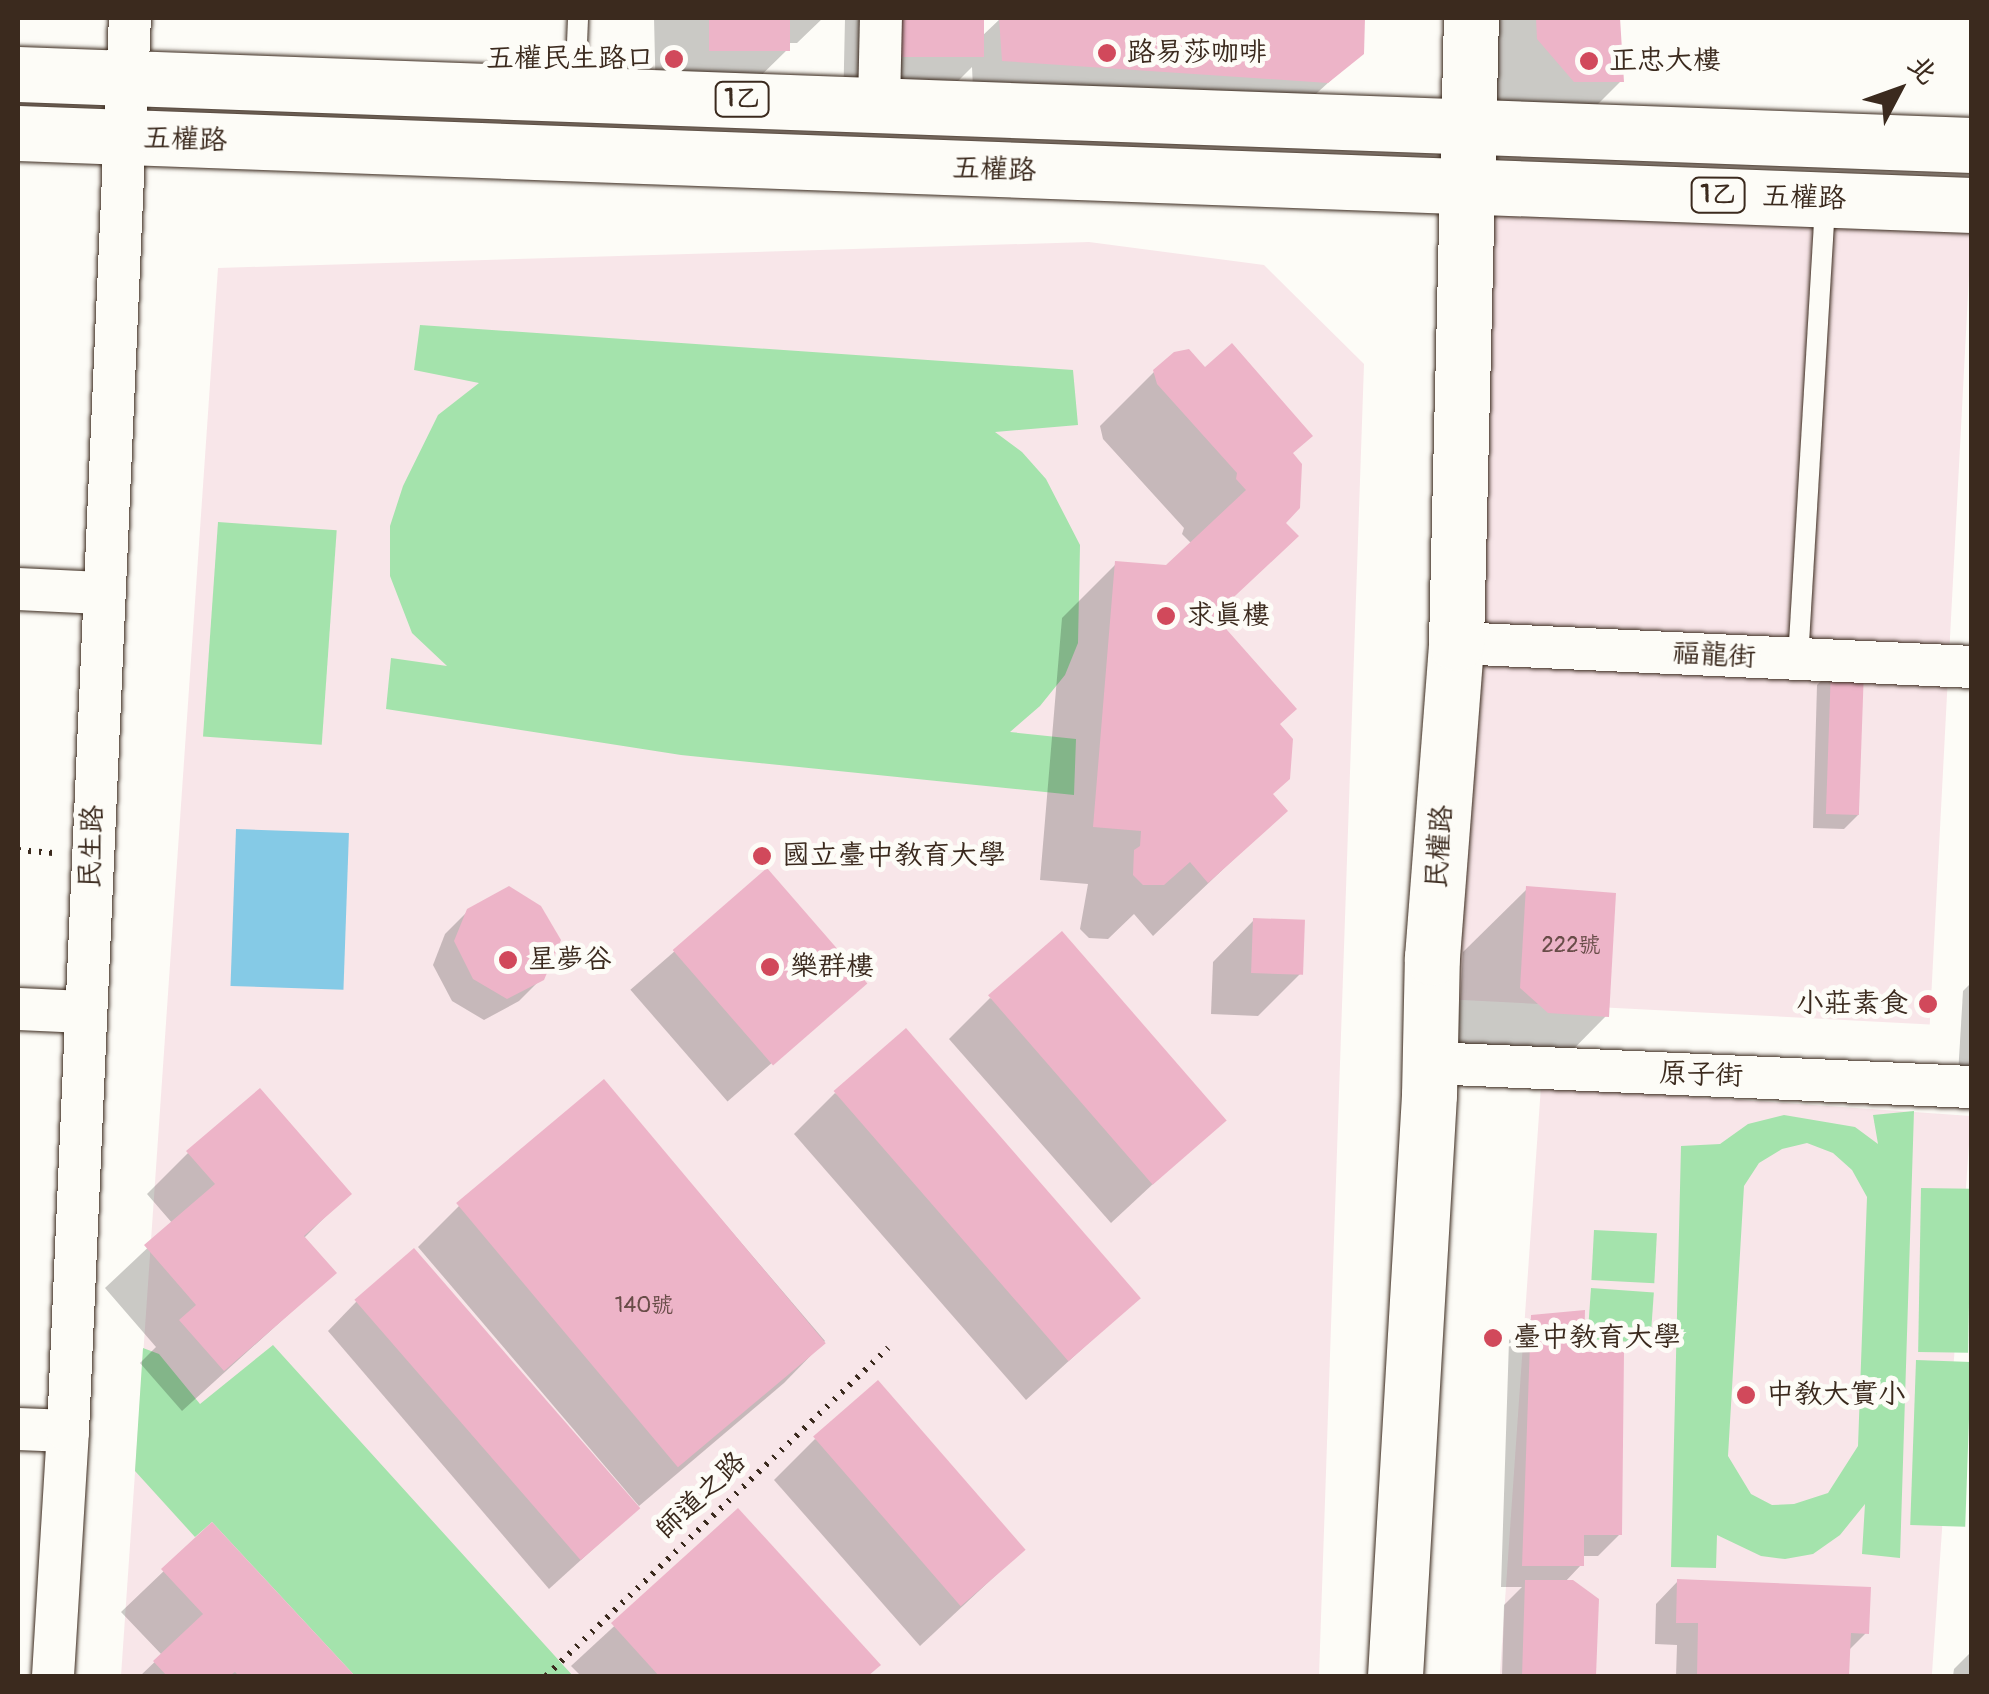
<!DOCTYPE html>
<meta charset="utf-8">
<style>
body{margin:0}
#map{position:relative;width:1989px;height:1694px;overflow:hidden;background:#fdfcf7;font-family:Pangolin,"LXGW WenKai TC",sans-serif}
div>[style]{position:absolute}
.built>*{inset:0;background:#f8e6e9;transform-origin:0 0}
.green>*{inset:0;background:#a4e3ac;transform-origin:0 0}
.water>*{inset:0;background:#85cae6;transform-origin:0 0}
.shadow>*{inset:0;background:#0003;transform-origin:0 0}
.building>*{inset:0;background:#edb4c8;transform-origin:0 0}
.path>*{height:6px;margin-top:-3px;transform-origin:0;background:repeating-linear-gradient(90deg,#3b2a1e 0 2.5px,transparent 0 10.5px)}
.roads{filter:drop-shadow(0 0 2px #3b2a1e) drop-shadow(0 0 2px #3b2a1e)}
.service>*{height:20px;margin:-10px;padding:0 10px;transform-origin:10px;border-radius:10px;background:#fdfcf7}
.minor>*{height:42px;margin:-21px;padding:0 21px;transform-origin:21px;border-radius:21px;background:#fdfcf7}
.secondary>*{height:55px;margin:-27.5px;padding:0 27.5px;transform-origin:27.5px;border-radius:27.5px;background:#fdfcf7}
.primary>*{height:55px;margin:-27.5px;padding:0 27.5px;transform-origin:27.5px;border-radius:27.5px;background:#fdfcf7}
.dots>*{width:28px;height:28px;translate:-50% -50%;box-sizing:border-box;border:5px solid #fdfcf7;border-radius:50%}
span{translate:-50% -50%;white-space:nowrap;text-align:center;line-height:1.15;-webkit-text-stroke:10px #fdfcf7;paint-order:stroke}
.number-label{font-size:22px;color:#684c48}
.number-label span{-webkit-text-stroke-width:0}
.shield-label span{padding:2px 8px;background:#fdfcf7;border:2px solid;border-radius:8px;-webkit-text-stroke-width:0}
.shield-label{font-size:25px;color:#3b2a1e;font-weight:700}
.poi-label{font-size:28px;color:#3b2a1e}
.left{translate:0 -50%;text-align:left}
.right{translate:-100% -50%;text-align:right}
.street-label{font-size:28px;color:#3b2a1e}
.frame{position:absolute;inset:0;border:20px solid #3b2a1e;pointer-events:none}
.north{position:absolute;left:1849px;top:40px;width:100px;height:100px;-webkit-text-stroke:8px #fdfcf7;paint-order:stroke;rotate:49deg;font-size:28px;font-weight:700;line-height:40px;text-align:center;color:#3b2a1e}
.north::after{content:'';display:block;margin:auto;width:35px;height:45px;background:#3b2a1e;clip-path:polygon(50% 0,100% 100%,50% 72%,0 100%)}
</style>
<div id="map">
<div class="built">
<div style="left:1485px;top:205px;width:487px;height:795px;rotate:3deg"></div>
<div style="clip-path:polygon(1089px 242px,1264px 265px,1364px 364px,1319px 1676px,121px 1676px,218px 268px)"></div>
<div style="left:1541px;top:1086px;width:431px;height:591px;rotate:4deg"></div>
</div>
<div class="green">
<div style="clip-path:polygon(420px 325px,1073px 370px,1078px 425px,995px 432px,1022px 452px,1046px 479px,1080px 545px,1078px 643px,1065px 675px,1040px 706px,1010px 732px,1076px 739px,1074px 795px,681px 755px,386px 709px,391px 658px,447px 666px,412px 633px,390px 576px,390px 526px,403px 486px,438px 415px,479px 383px,414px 370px)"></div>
<div style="left:218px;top:522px;width:119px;height:215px;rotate:4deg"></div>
<div style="clip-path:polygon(evenodd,1914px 1111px,1900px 1558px,1862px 1554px,1865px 1504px,1840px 1535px,1813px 1554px,1785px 1559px,1761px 1556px,1717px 1535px,1716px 1568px,1671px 1567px,1681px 1146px,1720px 1144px,1748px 1124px,1784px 1115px,1855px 1127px,1878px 1144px,1873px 1115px,1914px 1111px,1807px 1143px,1833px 1153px,1852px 1170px,1867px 1197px,1858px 1446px,1828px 1493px,1794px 1504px,1772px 1505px,1751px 1494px,1728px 1456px,1744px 1186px,1759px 1163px,1782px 1149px,1807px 1143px)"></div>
<div style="left:1921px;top:1188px;width:50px;height:164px;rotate:1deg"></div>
<div style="left:1594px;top:1230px;width:63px;height:50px;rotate:3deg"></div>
<div style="left:1591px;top:1288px;width:63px;height:51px;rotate:4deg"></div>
<div style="clip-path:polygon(273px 1345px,573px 1676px,355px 1676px,212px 1522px,195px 1537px,135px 1471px,143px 1348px,159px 1354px,200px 1404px)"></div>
<div style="left:1916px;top:1360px;width:55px;height:165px;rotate:2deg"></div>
</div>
<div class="water">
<div style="left:236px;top:829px;width:113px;height:157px;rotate:2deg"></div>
</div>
<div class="shadow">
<div style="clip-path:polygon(654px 18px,823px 18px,797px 43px,788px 43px,788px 49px,733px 103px,656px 104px)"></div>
<div style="clip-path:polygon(845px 18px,982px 18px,981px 37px,1001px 18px,1362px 18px,1361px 53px,1297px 111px,973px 90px,972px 67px,926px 113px,843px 110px)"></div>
<div style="clip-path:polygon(1473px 18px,1618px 18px,1621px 81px,1557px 145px,1474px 103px)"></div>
<div style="clip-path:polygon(1155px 371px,1291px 455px,1218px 612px,1218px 623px,1277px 725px,1270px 795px,1284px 811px,1153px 936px,1134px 914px,1108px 939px,1089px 938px,1080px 929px,1088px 884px,1040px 880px,1062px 618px,1116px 564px,1167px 568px,1192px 544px,1182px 534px,1184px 528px,1103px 439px,1100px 426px)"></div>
<div style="clip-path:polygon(1832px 670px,1858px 815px,1844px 829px,1813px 828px,1817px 685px)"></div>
<div style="left:767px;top:871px;width:148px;height:181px;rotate:49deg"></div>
<div style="clip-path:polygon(1527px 889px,1606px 1016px,1543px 1080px,1457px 1052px,1463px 952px)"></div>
<div style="clip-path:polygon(468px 911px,542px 978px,519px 1001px,484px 1020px,452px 1001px,433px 965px,445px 934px)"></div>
<div style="clip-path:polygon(1254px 920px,1300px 974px,1258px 1016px,1211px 1014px,1213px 962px)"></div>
<div style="clip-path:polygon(1972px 982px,1972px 1093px,1957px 1092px,1963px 991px)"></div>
<div style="clip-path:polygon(990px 998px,1224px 1118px,1111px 1223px,949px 1039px)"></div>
<div style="clip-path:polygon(604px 1082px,825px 1341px,784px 1383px,639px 1506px,418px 1247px,459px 1206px)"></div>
<div style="clip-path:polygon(835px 1093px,1139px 1297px,1026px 1400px,794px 1134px)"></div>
<div style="clip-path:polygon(188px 1153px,349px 1193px,303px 1239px,334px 1273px,182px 1411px,140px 1363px,156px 1347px,105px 1288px,173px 1224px,147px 1194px)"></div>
<div style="clip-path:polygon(357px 1301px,636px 1510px,549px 1589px,328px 1331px)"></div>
<div style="clip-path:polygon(1532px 1318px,1581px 1355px,1620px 1534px,1598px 1556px,1581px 1556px,1581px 1565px,1564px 1583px,1597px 1600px,1594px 1676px,1502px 1676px,1504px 1605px,1522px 1587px,1501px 1587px,1509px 1340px)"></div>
<div style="clip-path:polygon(815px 1439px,1024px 1549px,920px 1646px,774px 1480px)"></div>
<div style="clip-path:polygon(738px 1512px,877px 1665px,866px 1676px,581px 1676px,571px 1666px)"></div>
<div style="clip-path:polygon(212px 1525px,352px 1676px,140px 1676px,162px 1655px,121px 1612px)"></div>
<div style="clip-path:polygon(1678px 1581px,1866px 1633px,1848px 1651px,1847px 1676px,1676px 1676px,1677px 1645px,1655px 1644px,1656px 1604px)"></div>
<div style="clip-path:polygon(1972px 1651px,1972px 1676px,1953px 1676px,1954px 1669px)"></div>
</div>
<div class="building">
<div style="left:709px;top:18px;width:81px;height:33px"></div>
<div style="left:897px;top:18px;width:87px;height:39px"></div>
<div style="clip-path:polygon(999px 18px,1365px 18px,1364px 54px,1328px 83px,1002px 61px)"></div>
<div style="clip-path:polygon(1536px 18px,1620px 18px,1624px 82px,1574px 82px,1537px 39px)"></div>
<div style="clip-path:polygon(1232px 343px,1313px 436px,1293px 453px,1302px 464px,1300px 508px,1286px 523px,1299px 536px,1220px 610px,1220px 622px,1297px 709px,1280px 724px,1293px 739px,1290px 779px,1273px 794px,1288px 811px,1208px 883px,1190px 862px,1164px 885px,1143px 885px,1133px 875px,1134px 850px,1140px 846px,1141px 831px,1093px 827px,1115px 561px,1166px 565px,1246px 490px,1236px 479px,1237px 473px,1157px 384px,1153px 370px,1174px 352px,1189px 349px,1205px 367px)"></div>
<div style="left:1831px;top:668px;width:33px;height:146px;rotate:2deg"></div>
<div style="left:767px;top:868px;width:153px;height:125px;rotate:49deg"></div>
<div style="clip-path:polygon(509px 886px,541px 906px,561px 940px,544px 980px,507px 999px,473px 979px,454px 941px,467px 909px)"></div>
<div style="clip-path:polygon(1526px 886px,1616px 893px,1609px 1017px,1548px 1013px,1520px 988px)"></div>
<div style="left:1253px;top:918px;width:52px;height:55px;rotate:2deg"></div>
<div style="left:1062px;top:931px;width:251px;height:98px;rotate:49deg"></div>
<div style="left:906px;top:1028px;width:358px;height:96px;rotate:49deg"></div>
<div style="left:604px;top:1079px;width:345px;height:193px;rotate:50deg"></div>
<div style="clip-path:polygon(260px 1088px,352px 1194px,304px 1236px,337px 1273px,224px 1371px,179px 1320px,196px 1305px,144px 1245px,215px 1184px,186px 1151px)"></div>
<div style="left:414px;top:1248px;width:345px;height:79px;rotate:49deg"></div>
<div style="clip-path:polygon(1585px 1310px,1584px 1352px,1624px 1352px,1622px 1535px,1584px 1535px,1584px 1566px,1522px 1566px,1531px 1315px)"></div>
<div style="left:878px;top:1380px;width:225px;height:86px;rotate:49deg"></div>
<div style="clip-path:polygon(738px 1508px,881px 1665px,868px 1676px,659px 1676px,611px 1623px)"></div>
<div style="clip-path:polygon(212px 1522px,355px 1676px,239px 1676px,235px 1672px,229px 1676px,167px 1676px,153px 1661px,203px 1614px,161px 1569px)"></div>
<div style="clip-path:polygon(1677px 1579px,1871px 1587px,1869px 1634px,1851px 1633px,1849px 1676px,1697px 1676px,1698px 1623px,1676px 1623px)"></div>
<div style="clip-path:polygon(1525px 1580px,1573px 1580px,1599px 1599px,1596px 1676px,1522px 1676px)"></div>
</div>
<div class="path">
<div style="left:18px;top:850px;width:38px;rotate:5deg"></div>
<div style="left:546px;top:1676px;width:474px;rotate:-43.8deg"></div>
</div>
<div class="roads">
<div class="service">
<div style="left:575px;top:91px;width:73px;rotate:-87.6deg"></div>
<div style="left:1798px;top:660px;width:458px;rotate:-86.6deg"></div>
</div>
<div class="minor">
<div style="left:879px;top:104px;width:86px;rotate:-88.7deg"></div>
<div style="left:18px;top:589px;width:83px;rotate:2.8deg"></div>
<div style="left:1456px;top:643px;width:517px;rotate:2.66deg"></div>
<div style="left:18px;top:1009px;width:67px;rotate:2.6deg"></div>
<div style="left:1430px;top:1063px;width:543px;rotate:2.54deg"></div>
<div style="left:18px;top:1429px;width:50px;rotate:2.3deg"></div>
<div style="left:53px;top:1676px;width:245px;rotate:-86.5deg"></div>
<div style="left:68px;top:1431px;width:1414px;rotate:-87.49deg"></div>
</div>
<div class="secondary">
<div style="left:1395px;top:1676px;width:582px;rotate:-86.65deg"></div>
<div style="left:1429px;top:1095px;width:138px;rotate:-88.8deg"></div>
<div style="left:1432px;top:957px;width:315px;rotate:-85.6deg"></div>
<div style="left:1456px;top:643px;width:625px;rotate:-88.63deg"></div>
</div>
<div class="primary">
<div style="left:18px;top:74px;width:1955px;rotate:2.08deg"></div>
<div style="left:18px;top:133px;width:1955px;rotate:2.11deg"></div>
</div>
</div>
<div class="dots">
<div style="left:1107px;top:53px;background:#d1495b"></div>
<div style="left:674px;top:59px;background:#d1495b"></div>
<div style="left:1589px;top:61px;background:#d1495b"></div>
<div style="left:1166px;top:616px;background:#d1495b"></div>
<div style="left:762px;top:856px;background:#d1495b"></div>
<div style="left:508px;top:960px;background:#d1495b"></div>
<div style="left:770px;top:967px;background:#d1495b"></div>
<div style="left:1928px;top:1004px;background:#d1495b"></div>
<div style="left:1493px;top:1338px;background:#d1495b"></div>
<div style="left:1746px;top:1395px;background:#d1495b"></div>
</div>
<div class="number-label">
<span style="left:1571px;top:946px">222號</span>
<span style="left:644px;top:1306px">140號</span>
</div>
<div class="shield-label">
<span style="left:742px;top:99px">1乙</span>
<span style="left:1718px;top:195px">1乙</span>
</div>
<div class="poi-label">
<span class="left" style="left:1127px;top:53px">路易莎咖啡</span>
<span class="right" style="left:654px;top:59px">五權民生路口</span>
<span class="left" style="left:1609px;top:61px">正忠大樓</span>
<span class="left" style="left:1186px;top:616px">求真樓</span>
<span class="left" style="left:782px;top:856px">國立臺中教育大學</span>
<span class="left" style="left:528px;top:960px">星夢谷</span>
<span class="left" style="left:790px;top:967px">樂群樓</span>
<span class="right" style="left:1908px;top:1004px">小莊素食</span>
<span class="left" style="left:1513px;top:1338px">臺中教育大學</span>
<span class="left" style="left:1766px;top:1395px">中教大實小</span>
</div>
<div class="street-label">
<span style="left:185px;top:140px;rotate:2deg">五權路</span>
<span style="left:994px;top:170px;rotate:2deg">五權路</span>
<span style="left:1804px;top:198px;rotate:2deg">五權路</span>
<span style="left:1714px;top:656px;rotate:3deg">福龍街</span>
<span style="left:92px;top:847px;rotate:-88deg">民生路</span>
<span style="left:1440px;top:847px;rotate:-86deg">民權路</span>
<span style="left:1701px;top:1075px;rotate:2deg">原子街</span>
<span style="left:701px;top:1496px;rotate:-44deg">師道之路</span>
</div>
<div class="frame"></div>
<div class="north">北</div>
</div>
